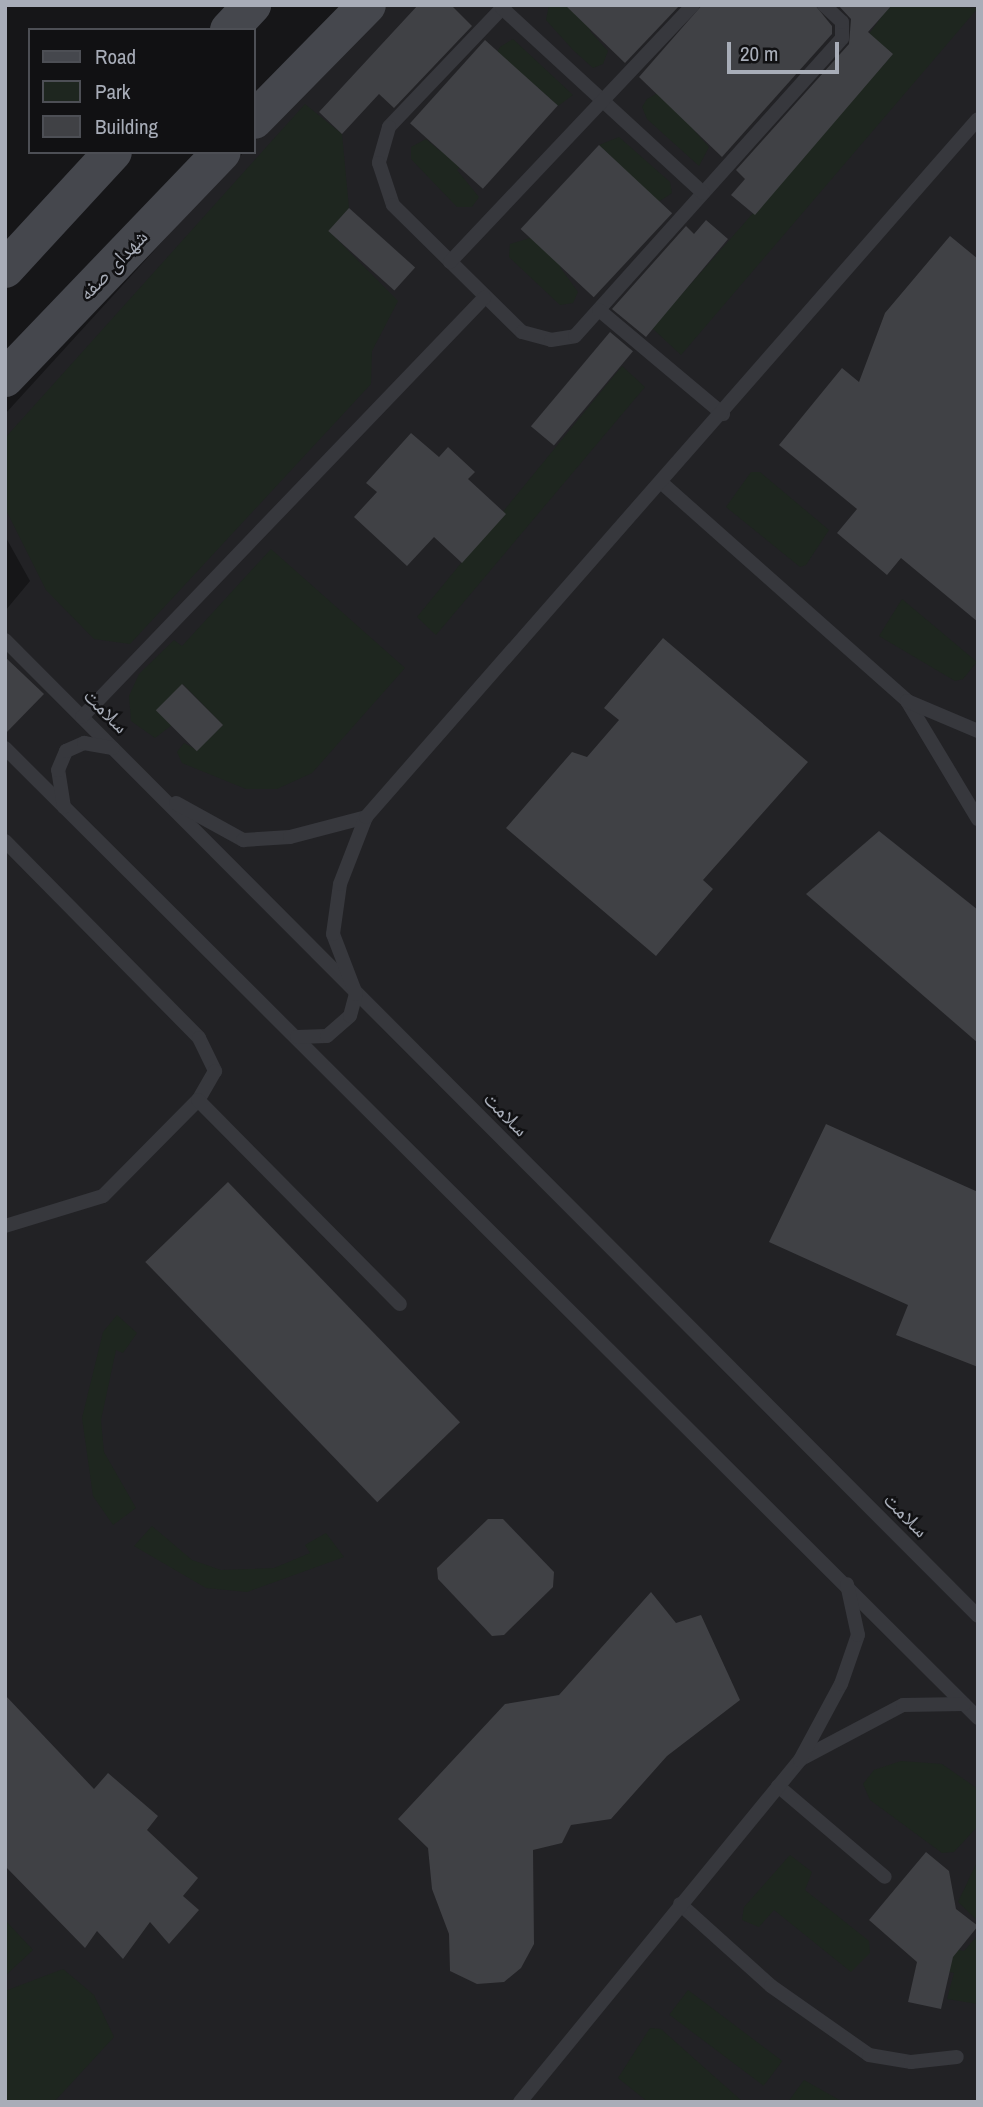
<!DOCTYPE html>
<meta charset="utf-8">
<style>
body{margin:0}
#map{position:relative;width:983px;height:2107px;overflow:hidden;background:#161618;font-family:"Archivo Narrow","Noto Naskh Arabic",sans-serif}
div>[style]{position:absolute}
.built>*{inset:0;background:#222225}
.green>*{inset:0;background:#1e261f;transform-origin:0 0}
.building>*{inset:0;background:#404145;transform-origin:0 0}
.lane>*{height:14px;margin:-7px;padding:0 7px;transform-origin:7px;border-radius:7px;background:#37383d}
.secondary>*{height:38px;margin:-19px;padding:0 19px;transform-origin:19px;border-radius:19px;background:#45474d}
span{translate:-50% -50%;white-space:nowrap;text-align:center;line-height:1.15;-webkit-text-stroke:5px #111113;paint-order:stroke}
.street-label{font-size:21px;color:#a8adb8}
.frame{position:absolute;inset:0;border:7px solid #a8adb8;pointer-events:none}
.legend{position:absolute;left:28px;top:28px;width:228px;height:126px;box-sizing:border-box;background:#111113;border:2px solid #4d4f55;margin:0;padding:9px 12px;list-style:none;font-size:21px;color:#a8adb8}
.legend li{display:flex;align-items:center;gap:14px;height:35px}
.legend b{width:35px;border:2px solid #4d4f55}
.scale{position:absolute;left:727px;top:42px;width:112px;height:32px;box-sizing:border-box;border:4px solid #a8adb8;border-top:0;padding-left:9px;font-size:21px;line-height:24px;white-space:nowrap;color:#a8adb8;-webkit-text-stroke:5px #111113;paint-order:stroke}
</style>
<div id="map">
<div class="built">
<div style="clip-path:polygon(381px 5px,978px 5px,978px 2102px,5px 2102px,5px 611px,30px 581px,5px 536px,5px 414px,244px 152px,254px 152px,254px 142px)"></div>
</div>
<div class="green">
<div style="clip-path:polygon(549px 5px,565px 5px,575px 14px,583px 5px,615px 5px,590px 31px,608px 51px,603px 64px,593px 68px,573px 50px,546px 20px)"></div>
<div style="clip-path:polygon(890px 5px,978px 8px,681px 355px,652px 328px,893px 54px,869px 34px)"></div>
<div style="clip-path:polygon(790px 21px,692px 128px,709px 147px,699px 166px,647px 119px,642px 107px,647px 99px)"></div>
<div style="clip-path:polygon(513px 39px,573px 95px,558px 106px,536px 86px,457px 170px,479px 197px,472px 207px,457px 207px,411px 159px,411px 147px,426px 139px,440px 151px,500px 47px)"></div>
<div style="clip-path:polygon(305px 104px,342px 134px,349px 208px,329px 231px,398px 301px,372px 351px,371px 384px,130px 644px,94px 639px,46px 590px,5px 508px,5px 438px)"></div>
<div style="clip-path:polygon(619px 137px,670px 182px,672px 193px,560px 267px,578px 292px,573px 303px,560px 305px,509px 257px,510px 244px,530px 238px,620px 165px,599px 145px)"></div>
<div style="clip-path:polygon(622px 366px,645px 387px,436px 635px,417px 617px)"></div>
<div style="clip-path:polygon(751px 472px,760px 472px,829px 530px,806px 565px,800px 567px,726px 507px)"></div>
<div style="clip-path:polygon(271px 549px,405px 668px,312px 773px,277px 789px,246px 789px,182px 763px,177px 752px,184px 743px,197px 750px,223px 725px,183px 684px,172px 725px,155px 738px,131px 721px,129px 696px,139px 674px,174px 640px,182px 646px)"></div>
<div style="clip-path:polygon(902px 599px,977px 662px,963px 679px,955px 681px,879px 636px)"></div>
<div style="clip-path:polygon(117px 1315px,137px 1333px,123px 1353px,116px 1350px,101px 1420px,104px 1452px,136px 1508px,113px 1525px,93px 1496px,82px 1418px,103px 1332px)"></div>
<div style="clip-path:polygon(152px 1526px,192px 1560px,221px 1570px,274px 1568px,310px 1553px,305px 1545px,326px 1533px,344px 1557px,247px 1592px,206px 1588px,134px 1546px)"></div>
<div style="clip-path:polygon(901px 1761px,942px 1764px,978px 1789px,978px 1826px,954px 1852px,942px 1853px,870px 1800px,863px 1784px,874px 1770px)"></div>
<div style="clip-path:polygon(790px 1855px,812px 1872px,805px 1890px,869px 1941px,870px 1953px,851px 1972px,774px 1910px,759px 1927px,742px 1920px,744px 1907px)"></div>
<div style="clip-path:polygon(978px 1860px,978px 1921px,958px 1902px)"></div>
<div style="clip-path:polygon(5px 1920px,33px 1950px,5px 1976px)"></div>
<div style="clip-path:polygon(978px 1935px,978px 2004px,947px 1999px,954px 1973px,918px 1965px,950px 1948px,964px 1951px)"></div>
<div style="clip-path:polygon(63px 1969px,94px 1995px,114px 2037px,54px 2102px,5px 2102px,5px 1991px)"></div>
<div style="left:688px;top:1990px;width:118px;height:31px;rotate:37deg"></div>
<div style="clip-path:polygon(650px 2028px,661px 2029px,743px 2102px,648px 2102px,618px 2078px)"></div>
<div style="clip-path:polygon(804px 2080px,843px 2102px,788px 2102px)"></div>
</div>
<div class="building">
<div style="clip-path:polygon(418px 5px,451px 5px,472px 26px,394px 108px,379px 94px,342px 134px,319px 112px)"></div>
<div style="clip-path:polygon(565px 5px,680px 5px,625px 63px)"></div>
<div style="clip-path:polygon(702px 5px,815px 5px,832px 26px,832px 34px,722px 157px,639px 77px)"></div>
<div style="clip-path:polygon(838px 5px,892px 5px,868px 32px,893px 54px,755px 215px,731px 195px,745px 179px,736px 170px,849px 44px,851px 19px)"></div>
<div style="left:485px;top:40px;width:98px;height:112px;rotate:42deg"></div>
<div style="left:599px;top:145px;width:100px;height:115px;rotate:43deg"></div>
<div style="left:349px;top:208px;width:89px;height:31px;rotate:42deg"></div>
<div style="clip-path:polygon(706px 220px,728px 239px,646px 337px,612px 309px,686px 226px,694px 234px)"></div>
<div style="clip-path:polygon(950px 236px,978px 259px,978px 622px,901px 558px,887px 575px,837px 533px,857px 509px,779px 445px,842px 368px,859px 382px,885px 313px)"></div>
<div style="left:610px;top:332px;width:30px;height:123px;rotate:40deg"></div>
<div style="clip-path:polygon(411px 433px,439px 457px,448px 447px,475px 472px,468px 479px,506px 514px,462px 563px,434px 537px,407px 566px,354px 517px,377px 492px,366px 483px)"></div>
<div style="clip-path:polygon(663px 638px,808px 762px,703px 880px,713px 889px,656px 956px,506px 828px,572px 752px,587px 757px,619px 720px,604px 708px)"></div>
<div style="clip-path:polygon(5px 657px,44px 694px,5px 734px)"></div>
<div style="left:182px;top:684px;width:58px;height:37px;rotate:45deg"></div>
<div style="clip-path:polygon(879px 831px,978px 910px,978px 1043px,806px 894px)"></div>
<div style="clip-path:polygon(826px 1124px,978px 1192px,978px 1367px,896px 1335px,908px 1305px,769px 1242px)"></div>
<div style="left:228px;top:1182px;width:334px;height:115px;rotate:46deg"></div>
<div style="clip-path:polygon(488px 1519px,503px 1519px,554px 1572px,553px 1587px,504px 1635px,492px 1636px,438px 1579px,437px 1568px)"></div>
<div style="clip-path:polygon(651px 1592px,676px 1623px,701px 1615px,740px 1700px,667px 1756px,611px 1819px,571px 1825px,562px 1843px,533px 1850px,534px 1944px,521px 1968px,504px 1982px,477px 1984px,450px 1971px,449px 1934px,432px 1889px,428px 1848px,398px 1819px,505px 1704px,559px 1695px)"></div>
<div style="clip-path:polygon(5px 1695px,94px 1789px,108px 1773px,158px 1816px,147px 1830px,198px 1878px,183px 1896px,199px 1910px,169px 1944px,150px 1922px,123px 1959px,97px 1931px,85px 1948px,5px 1866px)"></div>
<div style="clip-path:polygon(926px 1852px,949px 1871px,956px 1909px,978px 1926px,953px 1957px,941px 2009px,908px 2002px,917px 1962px,869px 1920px)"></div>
</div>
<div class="lane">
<div style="left:505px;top:5px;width:168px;rotate:133.6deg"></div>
<div style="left:389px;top:127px;width:37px;rotate:106deg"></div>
<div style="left:379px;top:163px;width:44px;rotate:71.6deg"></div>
<div style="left:393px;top:205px;width:181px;rotate:44.6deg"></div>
<div style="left:522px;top:332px;width:30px;rotate:15deg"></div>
<div style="left:551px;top:340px;width:24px;rotate:-9deg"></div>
<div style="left:575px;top:336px;width:400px;rotate:-48.1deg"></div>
<div style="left:842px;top:38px;width:16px;rotate:-90deg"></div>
<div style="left:842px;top:22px;width:25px;rotate:-137deg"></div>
<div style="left:502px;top:8px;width:273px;rotate:42.6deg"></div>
<div style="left:450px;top:262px;width:354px;rotate:-46.6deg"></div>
<div style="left:599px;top:310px;width:162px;rotate:40deg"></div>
<div style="left:663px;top:484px;width:327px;rotate:41.6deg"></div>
<div style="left:907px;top:701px;width:138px;rotate:59deg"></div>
<div style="left:5px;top:640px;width:1378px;rotate:45.09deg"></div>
<div style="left:907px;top:701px;width:77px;rotate:22.9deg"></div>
<div style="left:82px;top:717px;width:581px;rotate:-46.19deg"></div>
<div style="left:5px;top:748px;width:1374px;rotate:44.91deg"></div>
<div style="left:176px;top:803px;width:77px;rotate:28.9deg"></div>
<div style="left:243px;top:840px;width:47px;rotate:-3.7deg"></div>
<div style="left:290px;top:837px;width:79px;rotate:-14.7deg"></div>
<div style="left:64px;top:807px;width:37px;rotate:-99deg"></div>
<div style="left:58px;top:770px;width:21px;rotate:-67deg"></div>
<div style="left:66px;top:751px;width:20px;rotate:-24deg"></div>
<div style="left:84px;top:743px;width:29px;rotate:10deg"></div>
<div style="left:5px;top:841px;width:276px;rotate:45.4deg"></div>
<div style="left:199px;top:1038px;width:37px;rotate:64deg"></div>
<div style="left:215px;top:1071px;width:34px;rotate:120deg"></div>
<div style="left:198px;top:1100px;width:135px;rotate:134.7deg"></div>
<div style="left:103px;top:1196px;width:102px;rotate:163deg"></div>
<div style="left:297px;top:1037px;width:30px;rotate:-2deg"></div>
<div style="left:327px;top:1036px;width:30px;rotate:-41deg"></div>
<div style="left:350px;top:1016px;width:23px;rotate:-75deg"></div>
<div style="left:356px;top:994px;width:64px;rotate:-111deg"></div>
<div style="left:333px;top:934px;width:50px;rotate:-82deg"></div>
<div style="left:340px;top:884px;width:72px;rotate:-68.8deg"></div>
<div style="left:366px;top:817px;width:928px;rotate:-48.76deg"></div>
<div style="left:198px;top:1100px;width:287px;rotate:45.3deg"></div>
<div style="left:801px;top:1759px;width:115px;rotate:-27.9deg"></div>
<div style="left:903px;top:1705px;width:61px;rotate:-0.9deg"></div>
<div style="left:778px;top:1786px;width:140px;rotate:40.4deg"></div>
<div style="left:680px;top:1904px;width:122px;rotate:42deg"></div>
<div style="left:771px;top:1986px;width:120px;rotate:35.1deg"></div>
<div style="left:869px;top:2055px;width:43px;rotate:9.5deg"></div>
<div style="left:911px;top:2062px;width:46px;rotate:-6.2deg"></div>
<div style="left:520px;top:2102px;width:442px;rotate:-50.7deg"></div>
<div style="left:800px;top:1760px;width:86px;rotate:-61.7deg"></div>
<div style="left:841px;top:1684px;width:52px;rotate:-70.9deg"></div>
<div style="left:858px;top:1635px;width:52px;rotate:-102.2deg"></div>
</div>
<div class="secondary">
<div style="left:229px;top:30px;width:34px;rotate:-47deg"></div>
<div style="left:254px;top:120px;width:161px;rotate:-45.5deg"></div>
<div style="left:5px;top:269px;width:159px;rotate:-47.3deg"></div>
<div style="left:5px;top:378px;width:313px;rotate:-46.2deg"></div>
</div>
<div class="street-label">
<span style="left:113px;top:265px;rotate:-46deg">شهدای صفه</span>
<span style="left:106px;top:711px;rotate:45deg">سلامت</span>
<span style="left:506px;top:1114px;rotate:45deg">سلامت</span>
<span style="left:906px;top:1515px;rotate:45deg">سلامت</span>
</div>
<div class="frame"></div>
<ul class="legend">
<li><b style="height:9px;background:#45474d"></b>Road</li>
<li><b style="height:19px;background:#1e261f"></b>Park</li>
<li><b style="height:19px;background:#404145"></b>Building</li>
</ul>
<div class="scale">20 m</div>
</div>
